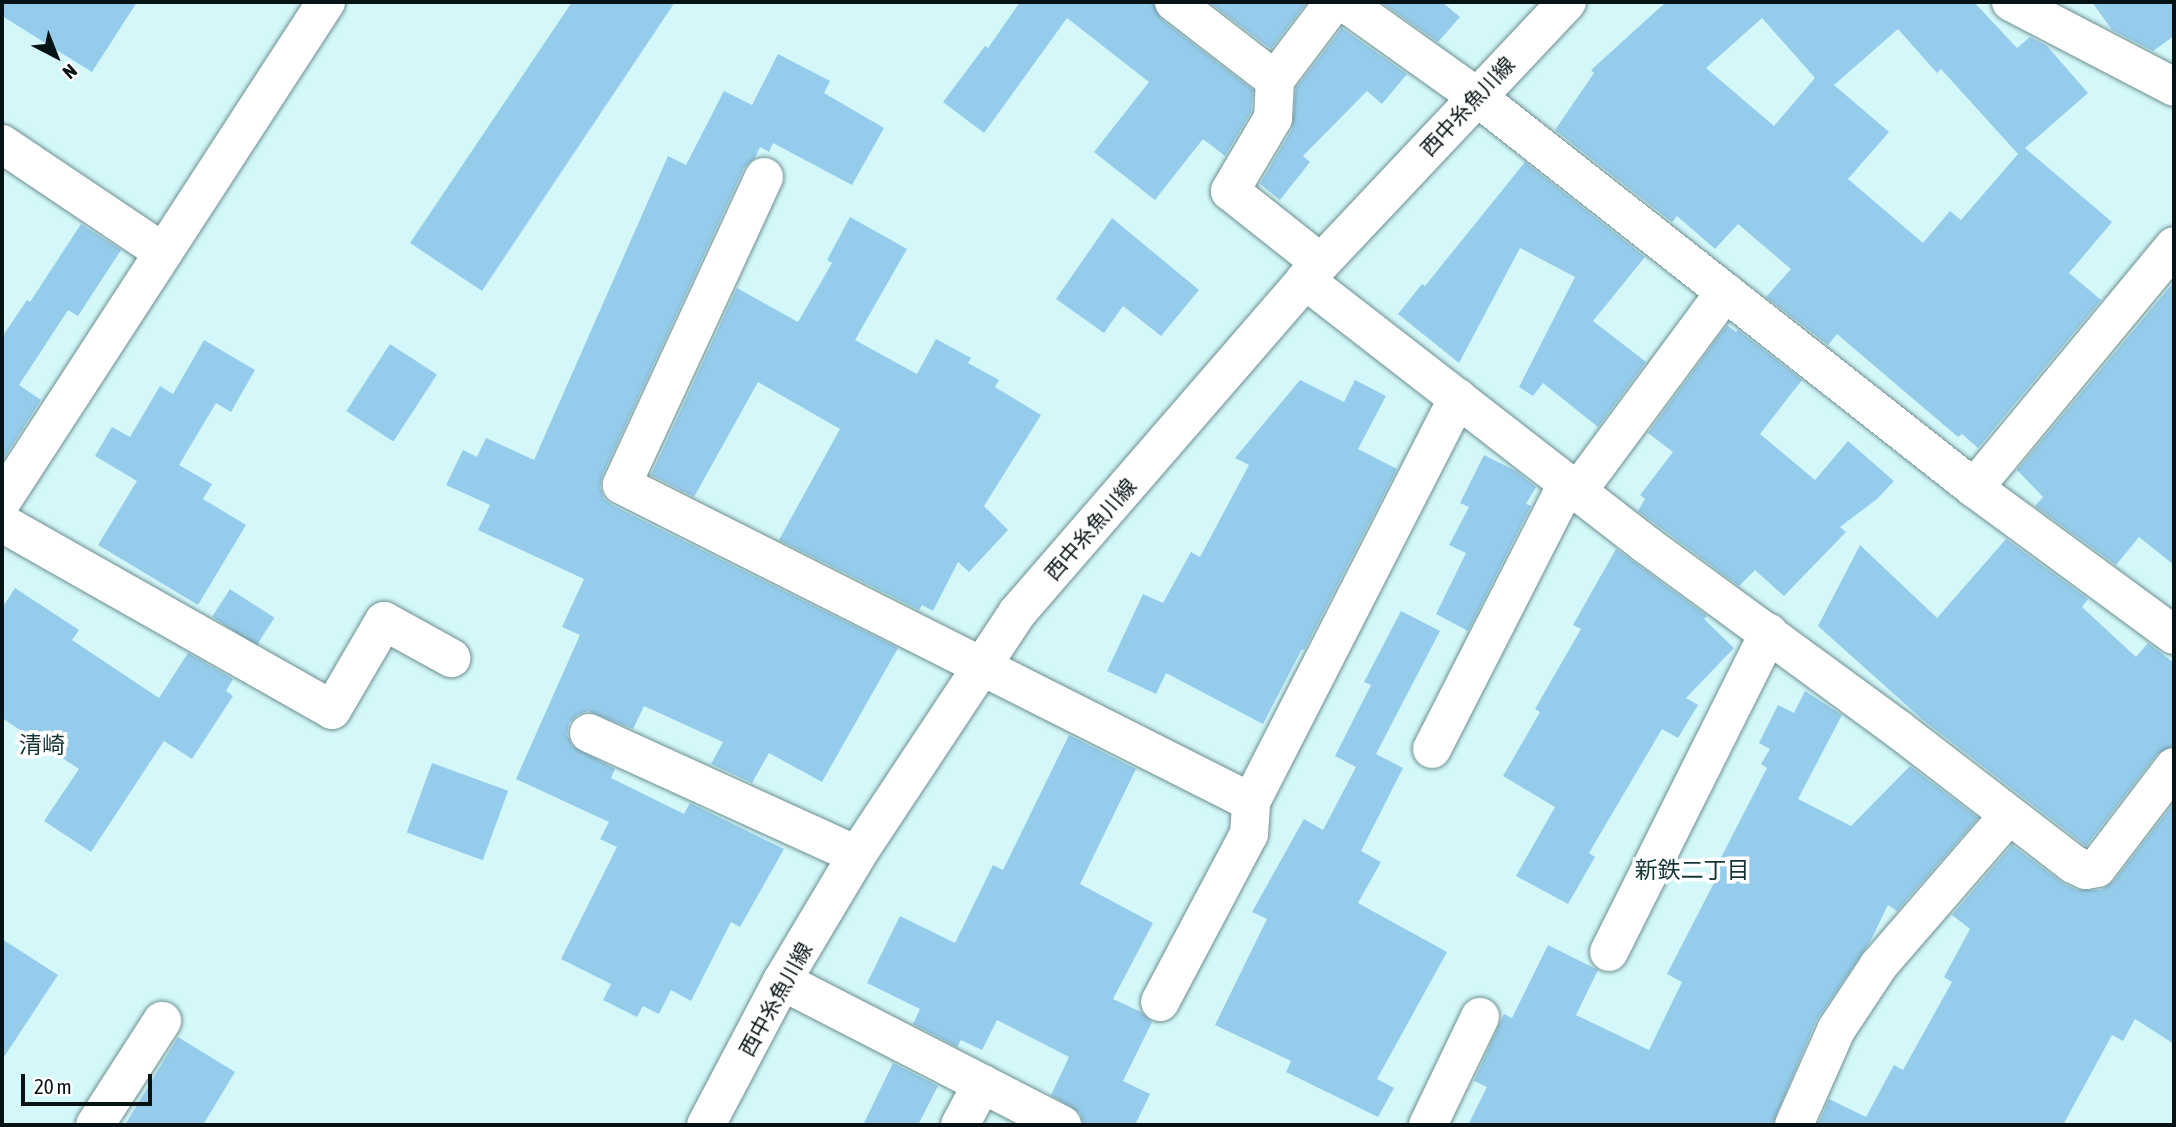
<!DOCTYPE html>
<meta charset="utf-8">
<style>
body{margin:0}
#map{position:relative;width:2176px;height:1127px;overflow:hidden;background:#d4f8fa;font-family:"Asap Condensed","Noto Sans JP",sans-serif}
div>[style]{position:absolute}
.building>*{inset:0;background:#96cceb;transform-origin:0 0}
.roads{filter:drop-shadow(0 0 2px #6d8e91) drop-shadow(0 0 2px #6d8e91)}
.street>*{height:38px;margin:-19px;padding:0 19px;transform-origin:19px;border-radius:19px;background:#fff}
.secondary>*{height:38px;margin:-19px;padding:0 19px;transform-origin:19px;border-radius:19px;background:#fff}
span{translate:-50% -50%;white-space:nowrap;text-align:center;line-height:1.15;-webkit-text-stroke:7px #fff;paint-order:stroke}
.street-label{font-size:21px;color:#061314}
.neighbourhood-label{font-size:23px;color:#143436}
.frame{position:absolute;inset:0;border:4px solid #061314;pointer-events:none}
.north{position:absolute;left:21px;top:21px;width:70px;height:70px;-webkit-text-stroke:5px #fff;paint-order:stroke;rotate:138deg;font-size:19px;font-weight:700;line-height:28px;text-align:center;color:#061314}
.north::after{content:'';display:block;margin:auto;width:24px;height:32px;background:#061314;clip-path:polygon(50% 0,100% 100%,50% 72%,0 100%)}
.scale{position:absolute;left:21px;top:1074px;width:131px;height:32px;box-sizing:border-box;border:4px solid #061314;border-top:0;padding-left:9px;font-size:21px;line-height:24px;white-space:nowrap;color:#061314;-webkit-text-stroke:5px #fff;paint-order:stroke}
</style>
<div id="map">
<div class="building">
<div style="clip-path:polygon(2px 2px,137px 2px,92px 72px,2px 16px)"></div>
<div style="clip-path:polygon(572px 2px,675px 2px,482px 291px,410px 243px)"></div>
<div style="clip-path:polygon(1020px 2px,1153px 2px,1161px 19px,1253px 90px,1251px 112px,1225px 156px,1203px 139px,1155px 200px,1094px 152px,1149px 82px,1067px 18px,984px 133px,943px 102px,985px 46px,988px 48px)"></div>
<div style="clip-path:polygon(1209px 2px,1307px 2px,1271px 49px)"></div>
<div style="clip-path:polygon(1381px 2px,1442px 2px,1460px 17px,1438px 42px)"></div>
<div style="clip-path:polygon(evenodd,1666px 2px,1974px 2px,2017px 48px,2030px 37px,2047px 46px,2088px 93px,2025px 148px,2112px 222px,2069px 273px,2101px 300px,1978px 448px,1962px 434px,1958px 437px,1837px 334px,1828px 345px,1766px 297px,1791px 269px,1738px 224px,1715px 249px,1677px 216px,1672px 222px,1555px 130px,1594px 73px,1591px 70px,1666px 2px,1762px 18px,1815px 78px,1774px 126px,1706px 68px,1762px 18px,1666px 2px,1898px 29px,1937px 73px,1941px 69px,2018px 154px,1961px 220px,1950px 211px,1923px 243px,1848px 179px,1889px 132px,1834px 85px,1898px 29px)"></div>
<div style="clip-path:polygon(2092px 2px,2174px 2px,2174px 36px,2153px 51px,2112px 30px)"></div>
<div style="clip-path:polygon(1342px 28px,1407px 74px,1382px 104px,1367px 91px,1303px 156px,1310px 162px,1280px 200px,1260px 184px,1292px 129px,1296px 88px)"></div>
<div style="clip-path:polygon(778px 54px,830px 81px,824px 93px,884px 128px,852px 185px,773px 143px,769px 152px,760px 147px,755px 158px,744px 168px,602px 476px,600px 487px,604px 498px,612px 505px,898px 648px,822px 782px,769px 753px,752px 783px,711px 764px,723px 742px,644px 706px,633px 729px,588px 711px,577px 715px,569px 723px,567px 734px,572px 746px,615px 769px,611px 778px,684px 814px,690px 803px,784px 849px,740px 927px,731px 922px,691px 1001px,671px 990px,659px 1014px,643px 1006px,637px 1017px,603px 1000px,611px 984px,561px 959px,617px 847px,600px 839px,609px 822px,516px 779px,580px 635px,562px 627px,584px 579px,478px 530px,490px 505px,446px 485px,463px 450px,477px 457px,486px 438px,534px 460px,668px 156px,686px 165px,724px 91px,752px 105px)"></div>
<div style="clip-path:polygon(1525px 162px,1645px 257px,1593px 321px,1646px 362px,1598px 427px,1543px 383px,1533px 396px,1519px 387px,1575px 277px,1520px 248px,1459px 363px,1398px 314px,1422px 284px,1425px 286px)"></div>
<div style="clip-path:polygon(850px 217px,907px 249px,855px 340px,917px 374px,936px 339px,971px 358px,968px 363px,999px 380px,995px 387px,1041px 415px,984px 506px,1008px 530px,969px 572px,958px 562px,933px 611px,922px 605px,919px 610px,779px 540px,840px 429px,758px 382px,694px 497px,651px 475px,737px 288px,798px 322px,832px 263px,827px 260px)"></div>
<div style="clip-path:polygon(1112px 218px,1199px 290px,1161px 336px,1123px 306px,1104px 333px,1056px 299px)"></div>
<div style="clip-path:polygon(81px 224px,121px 250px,78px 316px,68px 310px,19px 385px,41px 400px,2px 461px,2px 337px,27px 300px,30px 302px)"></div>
<div style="clip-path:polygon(2174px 282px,2174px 565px,2139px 537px,2116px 565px,2035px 506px,2043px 497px,2017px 470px)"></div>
<div style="clip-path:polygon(1727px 325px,1736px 332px,1738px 330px,1802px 380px,1760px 434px,1815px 480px,1848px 441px,1894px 481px,1877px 499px,1840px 527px,1846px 532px,1784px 596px,1755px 570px,1739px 586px,1638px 511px,1645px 499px,1640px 495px,1673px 452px,1648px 433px)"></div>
<div style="clip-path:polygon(204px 340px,255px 370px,231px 412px,216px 403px,179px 465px,212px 484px,203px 499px,246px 525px,198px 605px,98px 545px,137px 481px,95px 456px,112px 427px,130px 437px,160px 386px,173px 394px)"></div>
<div style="left:390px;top:344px;width:56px;height:80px;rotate:33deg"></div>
<div style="clip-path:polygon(1300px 380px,1344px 402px,1355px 380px,1386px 396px,1358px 449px,1397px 469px,1304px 650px,1302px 649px,1263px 724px,1166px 673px,1156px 694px,1107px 671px,1143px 594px,1163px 603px,1191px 552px,1200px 557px,1249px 465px,1235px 458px)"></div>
<div style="clip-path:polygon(1484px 455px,1516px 471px,1536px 487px,1526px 504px,1531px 506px,1468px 631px,1436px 614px,1466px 553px,1449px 545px,1469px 507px,1460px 503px)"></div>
<div style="clip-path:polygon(2006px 539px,2088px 599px,2082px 607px,2136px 657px,2148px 643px,2174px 663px,2174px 746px,2157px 754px,2086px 846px,1923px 720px,1818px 626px,1860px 545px,1937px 618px)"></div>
<div style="clip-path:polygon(1616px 549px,1707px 616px,1704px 619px,1734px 648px,1686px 698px,1698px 705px,1678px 738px,1662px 729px,1589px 853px,1595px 857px,1568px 904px,1516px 876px,1555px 807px,1503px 776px,1540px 712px,1535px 709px,1581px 629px,1573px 625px)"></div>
<div style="clip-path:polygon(15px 588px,79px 630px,72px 640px,159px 698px,188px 653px,233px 679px,226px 691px,233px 696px,192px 759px,164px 741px,91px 852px,44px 821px,79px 769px,2px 718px,2px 608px)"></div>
<div style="left:230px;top:589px;width:53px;height:33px;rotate:33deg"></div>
<div style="clip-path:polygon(1401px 611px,1440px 631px,1376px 754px,1403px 768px,1361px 851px,1381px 862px,1358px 903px,1447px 952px,1377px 1079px,1394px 1088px,1378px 1117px,1286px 1072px,1291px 1061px,1215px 1025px,1267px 919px,1252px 912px,1304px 819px,1323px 830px,1356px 767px,1335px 756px,1371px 685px,1364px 682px)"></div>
<div style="clip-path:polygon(1805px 691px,1842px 715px,1798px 799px,1851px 826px,1910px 766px,1978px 818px,1897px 911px,1888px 905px,1870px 942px,1816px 1021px,1772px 1125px,1468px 1125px,1487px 1087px,1474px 1081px,1504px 1014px,1512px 1018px,1548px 945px,1598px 970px,1576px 1015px,1649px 1050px,1682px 982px,1667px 974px,1716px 879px,1711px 877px,1767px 768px,1761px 764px,1770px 749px,1759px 743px,1778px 705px,1794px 713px)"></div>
<div style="clip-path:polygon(1069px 735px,1136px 769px,1080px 884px,1153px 923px,1113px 999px,1141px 1012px,1152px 1022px,1123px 1081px,1150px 1094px,1135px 1125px,1084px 1125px,1080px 1113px,1051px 1095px,1069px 1057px,997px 1020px,982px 1050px,961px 1040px,957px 1047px,913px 1024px,920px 1009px,867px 983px,900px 916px,955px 943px,993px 865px,1003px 870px)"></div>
<div style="left:432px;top:763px;width:81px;height:74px;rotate:20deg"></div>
<div style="clip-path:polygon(2174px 803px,2174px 1044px,2135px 1019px,2123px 1041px,2112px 1035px,2063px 1125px,1818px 1125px,1829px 1099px,1866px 1117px,1894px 1065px,1903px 1070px,1952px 982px,1944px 977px,1970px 929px,1952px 915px,2012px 845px,2064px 884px,2078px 890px,2101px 890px,2114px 881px)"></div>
<div style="clip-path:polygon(2px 939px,58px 975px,2px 1060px)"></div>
<div style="clip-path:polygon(178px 1037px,235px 1072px,203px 1125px,125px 1125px)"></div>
<div style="clip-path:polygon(893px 1063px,938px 1086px,918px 1125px,863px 1125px)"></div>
</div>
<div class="roads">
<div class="street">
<div style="left:1174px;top:2px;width:128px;rotate:37.7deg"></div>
<div style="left:1275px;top:80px;width:98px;rotate:-52.9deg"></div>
<div style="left:1344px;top:2px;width:162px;rotate:35.5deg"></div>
<div style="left:1476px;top:96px;width:634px;rotate:38.21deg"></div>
<div style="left:1974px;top:488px;width:248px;rotate:36.3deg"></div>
<div style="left:2011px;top:2px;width:184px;rotate:27.5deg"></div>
<div style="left:1275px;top:80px;width:38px;rotate:93deg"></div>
<div style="left:1273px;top:118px;width:85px;rotate:120.5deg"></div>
<div style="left:1230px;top:191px;width:116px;rotate:38.4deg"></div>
<div style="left:2px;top:144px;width:194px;rotate:33.9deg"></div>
<div style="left:764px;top:177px;width:339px;rotate:114.8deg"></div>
<div style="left:622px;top:485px;width:704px;rotate:26.75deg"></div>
<div style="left:1251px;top:802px;width:454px;rotate:-62.9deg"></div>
<div style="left:1305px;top:280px;width:434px;rotate:37.8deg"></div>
<div style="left:1648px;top:546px;width:310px;rotate:36.2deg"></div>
<div style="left:1898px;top:729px;width:221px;rotate:37.6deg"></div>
<div style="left:2073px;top:864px;width:14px;rotate:25deg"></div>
<div style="left:2086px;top:870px;width:11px;rotate:-10deg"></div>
<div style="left:2097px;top:868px;width:127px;rotate:-52.7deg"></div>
<div style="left:1974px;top:488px;width:314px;rotate:-50.4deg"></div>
<div style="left:1577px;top:492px;width:249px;rotate:-53.5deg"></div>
<div style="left:2px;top:501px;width:595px;rotate:-57deg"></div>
<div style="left:2px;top:523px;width:379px;rotate:29.5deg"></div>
<div style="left:332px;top:710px;width:103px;rotate:-59.7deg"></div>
<div style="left:384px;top:621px;width:77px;rotate:28.9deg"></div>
<div style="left:589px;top:733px;width:294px;rotate:24.5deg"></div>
<div style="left:1432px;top:749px;width:297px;rotate:-63deg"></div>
<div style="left:1609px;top:952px;width:357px;rotate:-63.4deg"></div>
<div style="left:782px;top:981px;width:315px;rotate:27.2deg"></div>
<div style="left:1160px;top:1002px;width:190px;rotate:-62.1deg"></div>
<div style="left:1249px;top:834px;width:32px;rotate:-86deg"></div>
<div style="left:95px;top:1125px;width:124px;rotate:-57.2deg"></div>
<div style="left:960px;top:1125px;width:47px;rotate:-61.8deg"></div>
<div style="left:1428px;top:1125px;width:120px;rotate:-64.3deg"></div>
<div style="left:1794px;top:1125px;width:104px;rotate:-66.1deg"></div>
<div style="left:1836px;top:1030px;width:78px;rotate:-56.5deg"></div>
<div style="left:1879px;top:965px;width:198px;rotate:-49.1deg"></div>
</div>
<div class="secondary">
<div style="left:706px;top:1125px;width:163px;rotate:-62.2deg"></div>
<div style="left:782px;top:981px;width:147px;rotate:-59.2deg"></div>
<div style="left:857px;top:855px;width:290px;rotate:-56.5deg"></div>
<div style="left:1017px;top:613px;width:440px;rotate:-49.1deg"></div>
<div style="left:1305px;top:280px;width:382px;rotate:-46.7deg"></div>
</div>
</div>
<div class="street-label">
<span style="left:1467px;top:106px;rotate:-47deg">西中糸魚川線</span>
<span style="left:1090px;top:529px;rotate:-49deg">西中糸魚川線</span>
<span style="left:775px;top:999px;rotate:-61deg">西中糸魚川線</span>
</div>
<div class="neighbourhood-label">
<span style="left:42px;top:745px">清崎</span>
<span style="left:1692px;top:870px">新鉄二丁目</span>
</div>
<div class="frame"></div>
<div class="north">N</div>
<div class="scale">20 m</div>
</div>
